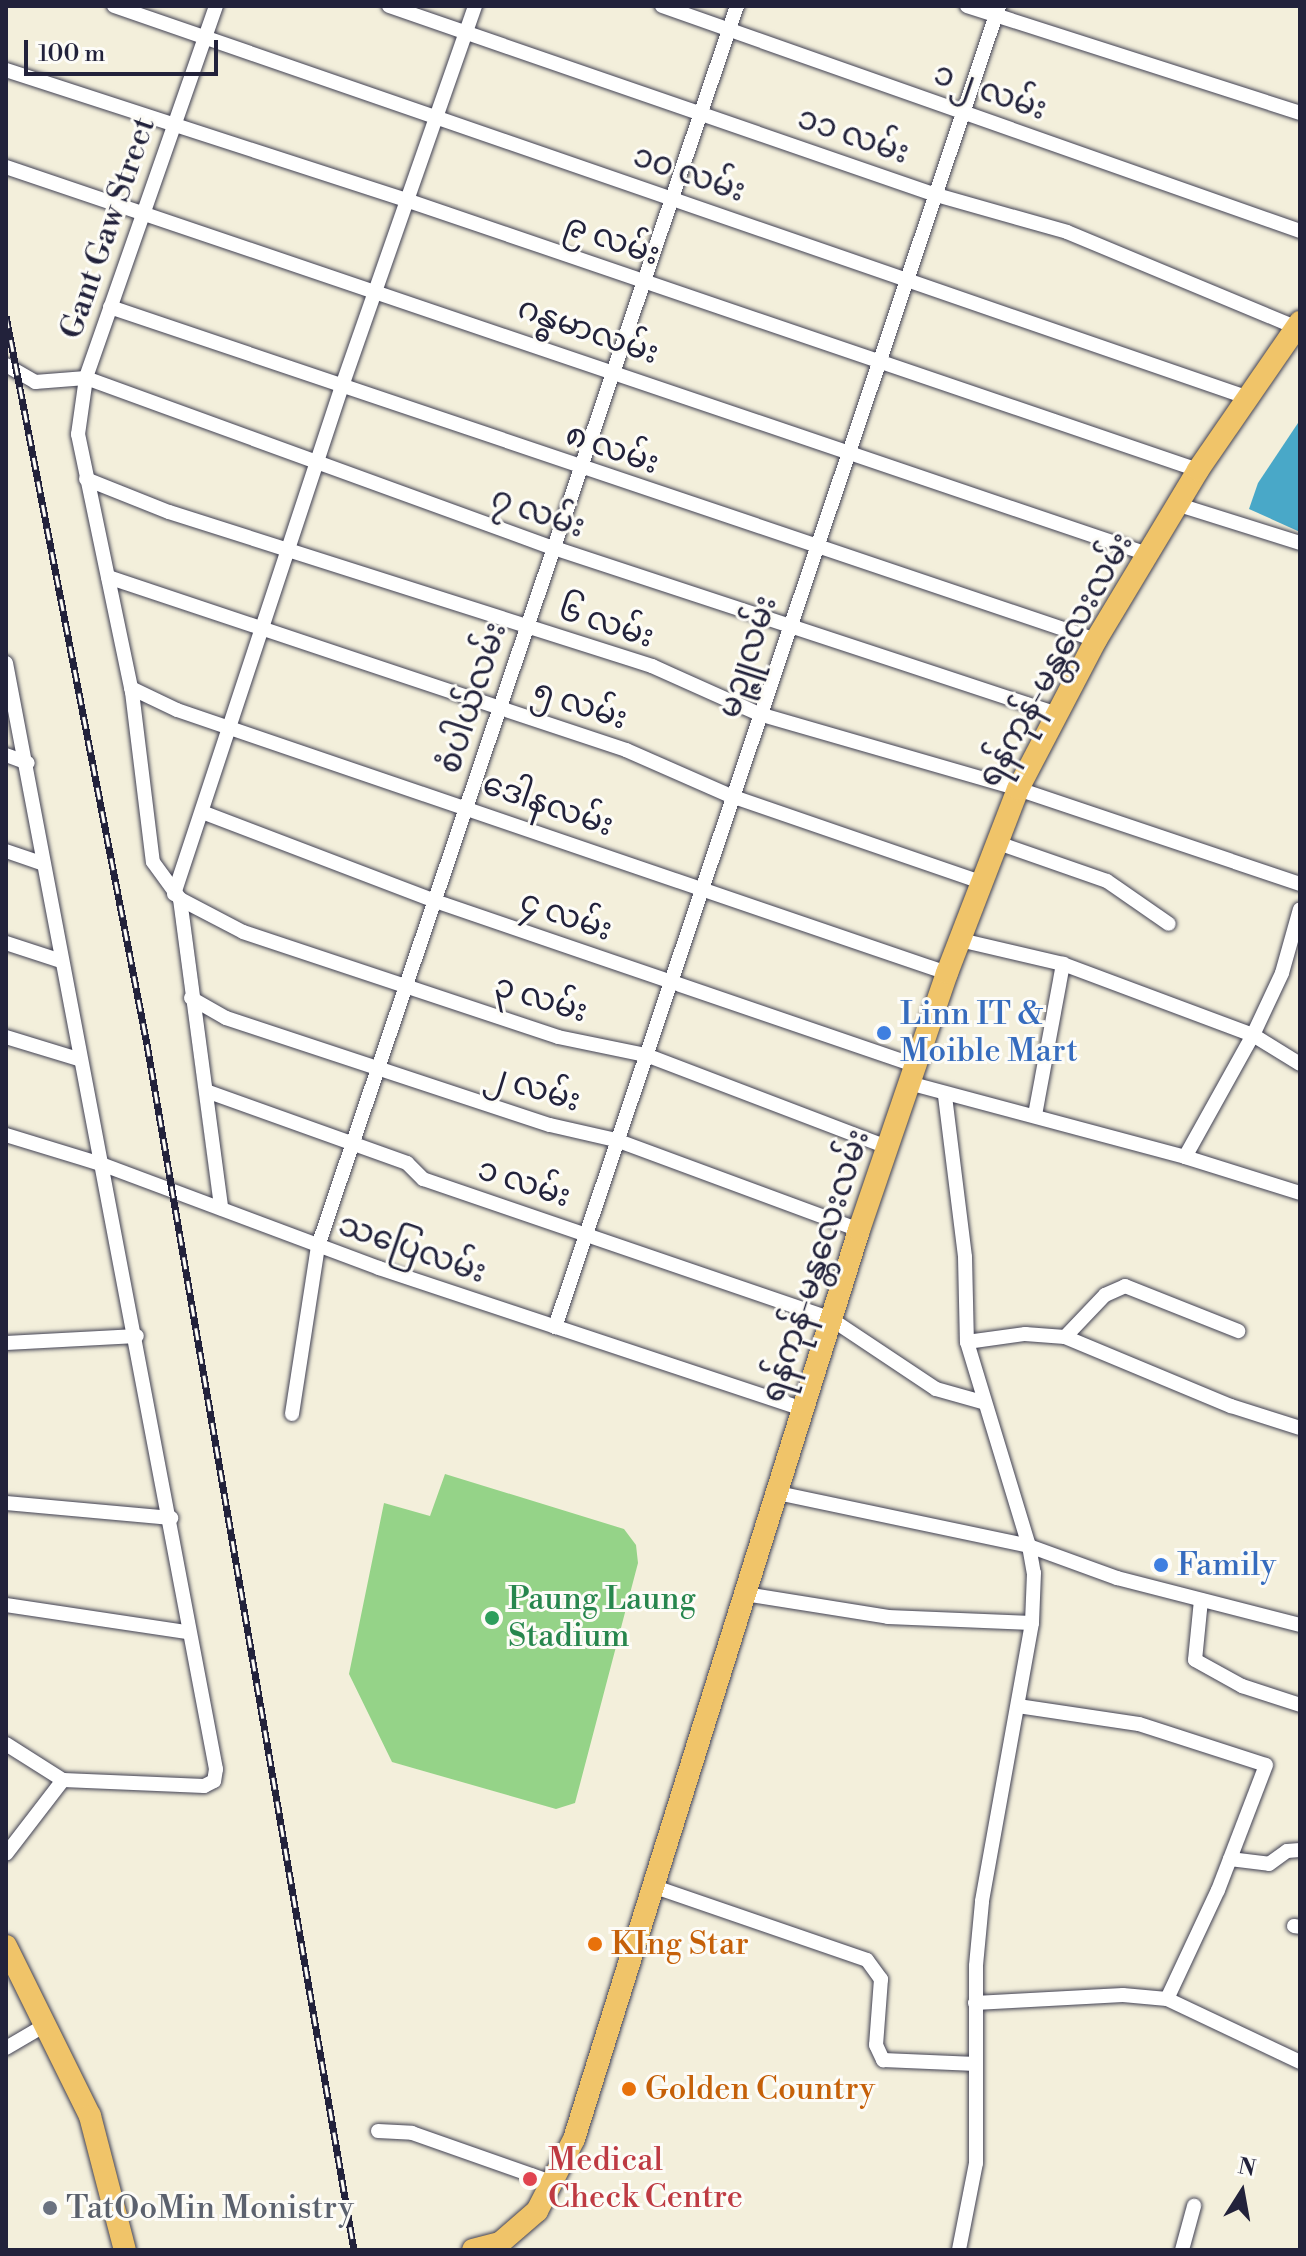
<!DOCTYPE html>
<meta charset="utf-8">
<style>
body{margin:0}
#map{position:relative;width:1306px;height:2256px;overflow:hidden;background:#f3efdb;font-family:"Libre Bodoni","Noto Sans Myanmar",serif}
div>[style]{position:absolute}
.green>*{inset:0;background:#95d388}
.water>*{inset:0;background:#49a8c8}
.roads{filter:drop-shadow(0 0 2px #414153) drop-shadow(0 0 2px #414153)}
.street>*{height:14px;margin:-7px;padding:0 7px;transform-origin:7px;border-radius:7px;background:#fff}
.primary>*{height:22px;margin:-11px;padding:0 11px;transform-origin:11px;border-radius:11px;background:#f0c469}
.rail>*{height:7px;margin-top:-3.5px;transform-origin:0;background:repeating-linear-gradient(90deg,#fdfcf7 0 12px,#22223b 0 24px);box-sizing:border-box;border-block:2px solid #22223b}
.dots>*{width:22px;height:22px;translate:-50% -50%;box-sizing:border-box;border:4px solid #fdfcf7;border-radius:50%}
span{translate:-50% -50%;white-space:nowrap;text-align:center;line-height:1.15;-webkit-text-stroke:6px #fdfcf7;paint-order:stroke}
.street-label{font-size:32px;color:#22223b}
.shop-label{font-size:32px;color:#366cbe}
.left{translate:0 -50%;text-align:left}
.leisure-label{font-size:32px;color:#27864d}
.food-label{font-size:32px;color:#c56008}
.health-label{font-size:32px;color:#be3a42}
.worship-label{font-size:32px;color:#5b616d}
.frame{position:absolute;inset:0;border:8px solid #22223b;pointer-events:none}
.north{position:absolute;left:1202px;top:2152px;width:80px;height:80px;-webkit-text-stroke:6px #fdfcf7;paint-order:stroke;rotate:11deg;font-size:22px;font-weight:700;line-height:32px;text-align:center;color:#22223b}
.north::after{content:'';display:block;margin:auto;width:28px;height:36px;background:#22223b;clip-path:polygon(50% 0,100% 100%,50% 72%,0 100%)}
.scale{position:absolute;left:24px;top:40px;width:194px;height:36px;box-sizing:border-box;border:4px solid #22223b;border-top:0;padding-left:10px;font-size:24px;line-height:28px;white-space:nowrap;color:#22223b;-webkit-text-stroke:6px #fdfcf7;paint-order:stroke}
</style>
<div id="map">
<div class="green">
<div style="clip-path:polygon(445px 1474px,624px 1529px,636px 1545px,638px 1563px,575px 1803px,556px 1809px,392px 1762px,349px 1674px,384px 1503px,430px 1516px)"></div>
</div>
<div class="water">
<div style="clip-path:polygon(1300px 420px,1300px 532px,1249px 509px,1258px 483px)"></div>
</div>
<div class="roads">
<div class="street">
<div style="left:114px;top:6px;width:1198px;rotate:19.06deg"></div>
<div style="left:216px;top:6px;width:394px;rotate:109.3deg"></div>
<div style="left:86px;top:378px;width:57px;rotate:98.1deg"></div>
<div style="left:78px;top:434px;width:264px;rotate:78.2deg"></div>
<div style="left:132px;top:692px;width:171px;rotate:83deg"></div>
<div style="left:153px;top:862px;width:46px;rotate:53.9deg"></div>
<div style="left:180px;top:899px;width:312px;rotate:82.4deg"></div>
<div style="left:389px;top:6px;width:576px;rotate:19.06deg"></div>
<div style="left:933px;top:194px;width:139px;rotate:15.8deg"></div>
<div style="left:1067px;top:232px;width:247px;rotate:22.6deg"></div>
<div style="left:662px;top:6px;width:677px;rotate:19.43deg"></div>
<div style="left:967px;top:6px;width:350px;rotate:17.8deg"></div>
<div style="left:6px;top:70px;width:424px;rotate:18deg"></div>
<div style="left:409px;top:201px;width:834px;rotate:18.83deg"></div>
<div style="left:6px;top:167px;width:1208px;rotate:18.73deg"></div>
<div style="left:110px;top:307px;width:1041px;rotate:18.66deg"></div>
<div style="left:6px;top:365px;width:34px;rotate:30deg"></div>
<div style="left:35px;top:382px;width:51px;rotate:-4.5deg"></div>
<div style="left:86px;top:378px;width:495px;rotate:20deg"></div>
<div style="left:551px;top:547px;width:533px;rotate:18.26deg"></div>
<div style="left:86px;top:479px;width:89px;rotate:21.7deg"></div>
<div style="left:169px;top:512px;width:507px;rotate:17.68deg"></div>
<div style="left:652px;top:666px;width:117px;rotate:24.2deg"></div>
<div style="left:759px;top:714px;width:270px;rotate:16.1deg"></div>
<div style="left:1018px;top:789px;width:298px;rotate:18.6deg"></div>
<div style="left:1179px;top:505px;width:127px;rotate:17.4deg"></div>
<div style="left:108px;top:577px;width:546px;rotate:18.47deg"></div>
<div style="left:626px;top:750px;width:115px;rotate:23.7deg"></div>
<div style="left:731px;top:796px;width:268px;rotate:19deg"></div>
<div style="left:6px;top:663px;width:1126px;rotate:79.25deg"></div>
<div style="left:216px;top:1769px;width:12px;rotate:99deg"></div>
<div style="left:214px;top:1781px;width:11px;rotate:153deg"></div>
<div style="left:204px;top:1786px;width:141px;rotate:-177.6deg"></div>
<div style="left:63px;top:1780px;width:93px;rotate:127.6deg"></div>
<div style="left:131px;top:688px;width:51px;rotate:25.6deg"></div>
<div style="left:177px;top:710px;width:814px;rotate:18.86deg"></div>
<div style="left:6px;top:755px;width:23px;rotate:20deg"></div>
<div style="left:202px;top:812px;width:249px;rotate:20.9deg"></div>
<div style="left:435px;top:901px;width:506px;rotate:18.9deg"></div>
<div style="left:998px;top:843px;width:115px;rotate:19.2deg"></div>
<div style="left:1107px;top:881px;width:75px;rotate:34.7deg"></div>
<div style="left:6px;top:851px;width:39px;rotate:19deg"></div>
<div style="left:174px;top:894px;width:535px;rotate:-71.7deg"></div>
<div style="left:342px;top:386px;width:403px;rotate:-70.7deg"></div>
<div style="left:180px;top:899px;width:71px;rotate:27.6deg"></div>
<div style="left:243px;top:932px;width:332px;rotate:18.4deg"></div>
<div style="left:558px;top:1037px;width:90px;rotate:11.6deg"></div>
<div style="left:646px;top:1055px;width:258px;rotate:20.9deg"></div>
<div style="left:960px;top:940px;width:106px;rotate:13.1deg"></div>
<div style="left:1063px;top:964px;width:203px;rotate:20.5deg"></div>
<div style="left:1253px;top:1035px;width:55px;rotate:31.7deg"></div>
<div style="left:6px;top:943px;width:58px;rotate:18.1deg"></div>
<div style="left:191px;top:998px;width:40px;rotate:29.7deg"></div>
<div style="left:226px;top:1018px;width:341px;rotate:18.3deg"></div>
<div style="left:550px;top:1125px;width:68px;rotate:12.8deg"></div>
<div style="left:616px;top:1140px;width:259px;rotate:20.3deg"></div>
<div style="left:6px;top:1037px;width:75px;rotate:17deg"></div>
<div style="left:909px;top:1083px;width:286px;rotate:15deg"></div>
<div style="left:1185px;top:1157px;width:121px;rotate:17.4deg"></div>
<div style="left:206px;top:1091px;width:214px;rotate:19.7deg"></div>
<div style="left:407px;top:1163px;width:23px;rotate:45deg"></div>
<div style="left:423px;top:1179px;width:431px;rotate:18.9deg"></div>
<div style="left:831px;top:1319px;width:126px;rotate:33.7deg"></div>
<div style="left:936px;top:1389px;width:48px;rotate:15.8deg"></div>
<div style="left:945px;top:1096px;width:162px;rotate:82.9deg"></div>
<div style="left:965px;top:1257px;width:85px;rotate:88.7deg"></div>
<div style="left:967px;top:1342px;width:213px;rotate:73.1deg"></div>
<div style="left:1029px;top:1546px;width:27px;rotate:80deg"></div>
<div style="left:1034px;top:1573px;width:50px;rotate:92.3deg"></div>
<div style="left:1035px;top:1115px;width:154px;rotate:-79.5deg"></div>
<div style="left:6px;top:1135px;width:99px;rotate:17deg"></div>
<div style="left:101px;top:1164px;width:297px;rotate:20.5deg"></div>
<div style="left:379px;top:1268px;width:446px;rotate:18.4deg"></div>
<div style="left:1185px;top:1157px;width:140px;rotate:-60.9deg"></div>
<div style="left:1253px;top:1035px;width:68px;rotate:-64.9deg"></div>
<div style="left:1282px;top:973px;width:66px;rotate:-74.3deg"></div>
<div style="left:555px;top:1327px;width:1394px;rotate:-71.42deg"></div>
<div style="left:1065px;top:1337px;width:58px;rotate:-46.4deg"></div>
<div style="left:1105px;top:1295px;width:22px;rotate:-24deg"></div>
<div style="left:1125px;top:1286px;width:122px;rotate:21.7deg"></div>
<div style="left:967px;top:1342px;width:59px;rotate:-7.9deg"></div>
<div style="left:1025px;top:1334px;width:40px;rotate:4.3deg"></div>
<div style="left:1065px;top:1337px;width:180px;rotate:22.6deg"></div>
<div style="left:1231px;top:1406px;width:72px;rotate:17.7deg"></div>
<div style="left:6px;top:1343px;width:131px;rotate:-3.1deg"></div>
<div style="left:292px;top:1414px;width:170px;rotate:-81.2deg"></div>
<div style="left:318px;top:1246px;width:1309px;rotate:-71.33deg"></div>
<div style="left:778px;top:1493px;width:257px;rotate:11.9deg"></div>
<div style="left:1029px;top:1546px;width:94px;rotate:20deg"></div>
<div style="left:1117px;top:1578px;width:189px;rotate:14.4deg"></div>
<div style="left:6px;top:1503px;width:166px;rotate:5.2deg"></div>
<div style="left:745px;top:1594px;width:145px;rotate:9.1deg"></div>
<div style="left:888px;top:1617px;width:144px;rotate:2.4deg"></div>
<div style="left:1032px;top:1623px;width:283px;rotate:100.2deg"></div>
<div style="left:982px;top:1902px;width:64px;rotate:95.4deg"></div>
<div style="left:976px;top:1966px;width:197px;rotate:90deg"></div>
<div style="left:976px;top:2163px;width:89px;rotate:101.1deg"></div>
<div style="left:1201px;top:1600px;width:60px;rotate:95.7deg"></div>
<div style="left:1195px;top:1660px;width:54px;rotate:29deg"></div>
<div style="left:1242px;top:1686px;width:61px;rotate:18.1deg"></div>
<div style="left:6px;top:1605px;width:183px;rotate:8.5deg"></div>
<div style="left:1018px;top:1706px;width:122px;rotate:8.5deg"></div>
<div style="left:1139px;top:1724px;width:133px;rotate:17.9deg"></div>
<div style="left:1266px;top:1765px;width:134px;rotate:111deg"></div>
<div style="left:1218px;top:1890px;width:120px;rotate:115.1deg"></div>
<div style="left:6px;top:1744px;width:67px;rotate:32.3deg"></div>
<div style="left:1230px;top:1859px;width:39px;rotate:7deg"></div>
<div style="left:1269px;top:1864px;width:22px;rotate:-36deg"></div>
<div style="left:1287px;top:1851px;width:13px;rotate:-4deg"></div>
<div style="left:655px;top:1887px;width:224px;rotate:19deg"></div>
<div style="left:867px;top:1960px;width:24px;rotate:54deg"></div>
<div style="left:881px;top:1979px;width:66px;rotate:94.3deg"></div>
<div style="left:876px;top:2045px;width:17px;rotate:65deg"></div>
<div style="left:883px;top:2060px;width:93px;rotate:2.5deg"></div>
<div style="left:1294px;top:1926px;width:6px;rotate:9deg"></div>
<div style="left:975px;top:2003px;width:148px;rotate:-3.1deg"></div>
<div style="left:1123px;top:1995px;width:44px;rotate:5.2deg"></div>
<div style="left:1167px;top:1999px;width:147px;rotate:25.3deg"></div>
<div style="left:6px;top:2048px;width:48px;rotate:-30.3deg"></div>
<div style="left:378px;top:2131px;width:34px;rotate:3deg"></div>
<div style="left:412px;top:2133px;width:151px;rotate:19.4deg"></div>
<div style="left:1182px;top:2250px;width:46px;rotate:-74.7deg"></div>
</div>
<div class="primary">
<div style="left:6px;top:1946px;width:190px;rotate:63.7deg"></div>
<div style="left:90px;top:2116px;width:138px;rotate:75.4deg"></div>
<div style="left:473px;top:2250px;width:28px;rotate:-15deg"></div>
<div style="left:500px;top:2243px;width:49px;rotate:-40.9deg"></div>
<div style="left:537px;top:2211px;width:81px;rotate:-62.8deg"></div>
<div style="left:574px;top:2139px;width:953px;rotate:-72.59deg"></div>
<div style="left:859px;top:1230px;width:272px;rotate:-71.1deg"></div>
<div style="left:947px;top:973px;width:197px;rotate:-68.9deg"></div>
<div style="left:1018px;top:789px;width:168px;rotate:-62.4deg"></div>
<div style="left:1096px;top:640px;width:198px;rotate:-59deg"></div>
<div style="left:1198px;top:470px;width:180px;rotate:-55.4deg"></div>
</div>
</div>
<div class="rail">
<div style="left:6px;top:316px;width:742px;rotate:79.04deg"></div>
<div style="left:147px;top:1044px;width:1224px;rotate:80.26deg"></div>
</div>
<div class="dots">
<div style="left:884px;top:1033px;background:#3f7fe0"></div>
<div style="left:1161px;top:1565px;background:#3f7fe0"></div>
<div style="left:492px;top:1618px;background:#2e9e5b"></div>
<div style="left:595px;top:1944px;background:#e8710a"></div>
<div style="left:629px;top:2089px;background:#e8710a"></div>
<div style="left:530px;top:2179px;background:#e0444e"></div>
<div style="left:50px;top:2208px;background:#6b7280"></div>
</div>
<div class="street-label">
<span style="left:990px;top:92px;rotate:19deg">၁၂ လမ်း</span>
<span style="left:853px;top:136px;rotate:19deg">၁၁ လမ်း</span>
<span style="left:689px;top:174px;rotate:19deg">၁၀ လမ်း</span>
<span style="left:108px;top:228px;rotate:-71deg">Gant Gaw Street</span>
<span style="left:612px;top:240px;rotate:19deg">၉ လမ်း</span>
<span style="left:588px;top:331px;rotate:19deg">ဂန္ဓမာလမ်း</span>
<span style="left:612px;top:449px;rotate:19deg">၈ လမ်း</span>
<span style="left:538px;top:513px;rotate:19deg">၇ လမ်း</span>
<span style="left:606px;top:623px;rotate:18deg">၆ လမ်း</span>
<span style="left:748px;top:657px;rotate:-72deg">မဉ္ဇူလမ်း</span>
<span style="left:1056px;top:660px;rotate:-61deg">ရန်ကုန်-မန္တလေးလမ်း</span>
<span style="left:473px;top:698px;rotate:-72deg">စံပါယ်လမ်း</span>
<span style="left:580px;top:705px;rotate:18deg">၅ လမ်း</span>
<span style="left:548px;top:805px;rotate:19deg">ဒေါနလမ်း</span>
<span style="left:566px;top:916px;rotate:19deg">၄ လမ်း</span>
<span style="left:541px;top:999px;rotate:17deg">၃ လမ်း</span>
<span style="left:533px;top:1088px;rotate:17deg">၂ လမ်း</span>
<span style="left:524px;top:1183px;rotate:18deg">၁ လမ်း</span>
<span style="left:412px;top:1249px;rotate:19deg">သပြေလမ်း</span>
<span style="left:816px;top:1266px;rotate:-72deg">ရန်ကုန်-မန္တလေးလမ်း</span>
</div>
<div class="shop-label">
<span class="left" style="left:900px;top:1033px">Linn IT &amp;<br>Moible Mart</span>
<span class="left" style="left:1177px;top:1565px">Family</span>
</div>
<div class="leisure-label">
<span class="left" style="left:508px;top:1618px">Paung Laung<br>Stadium</span>
</div>
<div class="food-label">
<span class="left" style="left:611px;top:1944px">KIng Star</span>
<span class="left" style="left:645px;top:2089px">Golden Country</span>
</div>
<div class="health-label">
<span class="left" style="left:548px;top:2179px">Medical<br>Check Centre</span>
</div>
<div class="worship-label">
<span class="left" style="left:66px;top:2208px">TatOoMin Monistry</span>
</div>
<div class="frame"></div>
<div class="north">N</div>
<div class="scale">100 m</div>
</div>
